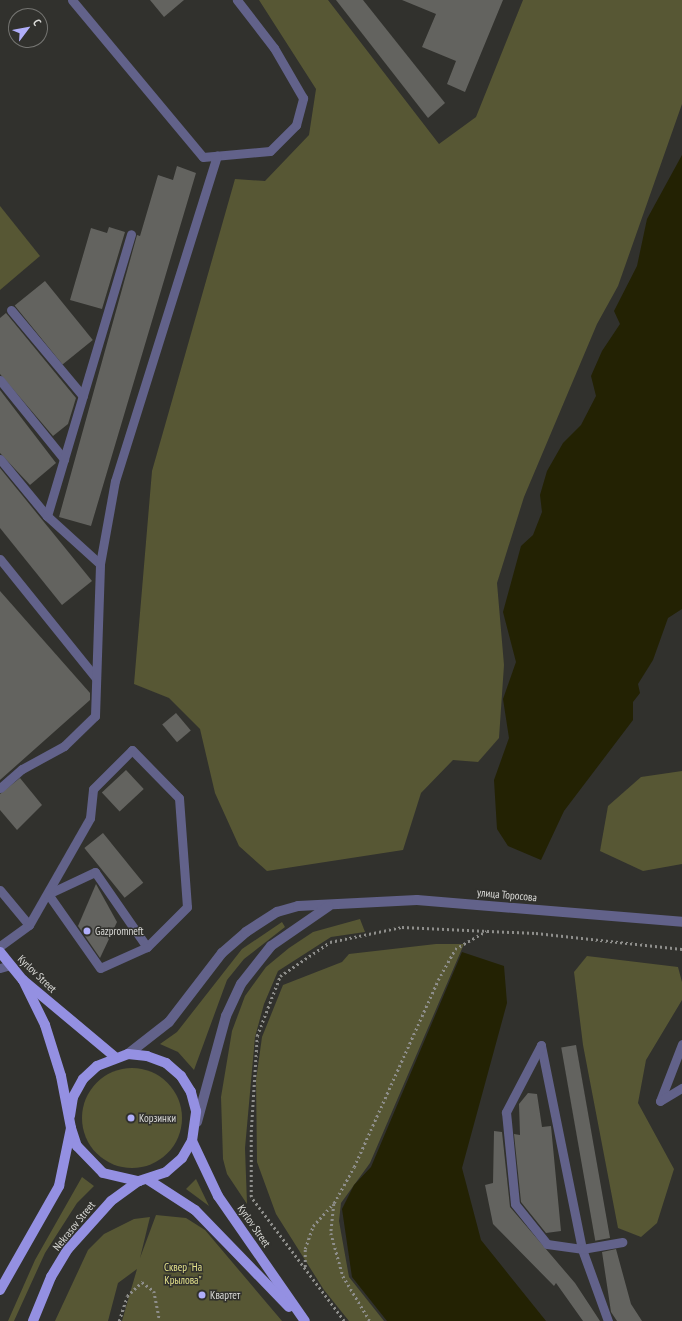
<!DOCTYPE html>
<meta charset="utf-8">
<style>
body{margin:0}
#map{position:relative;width:682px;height:1321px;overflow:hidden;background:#31312d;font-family:"PT Sans Narrow",sans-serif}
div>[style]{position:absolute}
.green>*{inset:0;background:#575734}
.round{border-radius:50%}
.water>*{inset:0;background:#232203}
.building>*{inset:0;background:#63635f;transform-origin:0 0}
.path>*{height:2.5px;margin-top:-1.25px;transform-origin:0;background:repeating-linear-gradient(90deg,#8e8e8b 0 2px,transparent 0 5px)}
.lane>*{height:9px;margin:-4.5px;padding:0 4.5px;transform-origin:4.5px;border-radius:4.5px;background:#62628a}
.street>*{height:10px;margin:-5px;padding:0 5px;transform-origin:5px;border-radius:5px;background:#62628a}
.primary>*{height:10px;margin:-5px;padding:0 5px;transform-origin:5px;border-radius:5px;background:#9490e2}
.dots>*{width:11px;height:11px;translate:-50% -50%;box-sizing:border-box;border:2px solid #31312d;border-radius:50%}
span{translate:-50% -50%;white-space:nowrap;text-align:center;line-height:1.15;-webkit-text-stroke:3px #31312d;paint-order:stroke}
.street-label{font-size:11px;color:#dcdcd9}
.poi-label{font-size:11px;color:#dcdcd9}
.left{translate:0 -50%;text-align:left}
.park-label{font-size:11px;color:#e4e28b}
.north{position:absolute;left:8px;top:8px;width:40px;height:40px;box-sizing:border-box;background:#31312d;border:1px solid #757572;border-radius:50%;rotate:58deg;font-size:11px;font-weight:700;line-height:16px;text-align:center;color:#dcdcd9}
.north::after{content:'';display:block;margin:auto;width:14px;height:18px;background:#b0aefa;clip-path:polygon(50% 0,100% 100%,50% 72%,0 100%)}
</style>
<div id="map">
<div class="green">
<div style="clip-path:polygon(259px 0,328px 0,439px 144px,476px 117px,523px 0,682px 0,682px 104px,618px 286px,597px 324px,524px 497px,497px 583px,504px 665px,499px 738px,478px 762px,453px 760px,421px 793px,403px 850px,267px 871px,239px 846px,215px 793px,200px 729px,169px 698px,134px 684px,152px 471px,235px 179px,265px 181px,309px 135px,316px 89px)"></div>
<div style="clip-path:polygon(0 206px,40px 256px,0 290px)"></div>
<div style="clip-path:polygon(682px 771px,682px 864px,643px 871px,600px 851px,608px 806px,641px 777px)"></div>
<div style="clip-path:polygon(360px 919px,365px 932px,331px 937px,278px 971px,264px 1004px,255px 1037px,245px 1148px,247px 1204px,227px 1174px,223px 1159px,221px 1097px,232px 1031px,245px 996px,266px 967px,289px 948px,313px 932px)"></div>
<div style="clip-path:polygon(282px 922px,285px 927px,244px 959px,227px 980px,194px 1070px,178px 1052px,160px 1044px,177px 1032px,242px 949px)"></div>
<div style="clip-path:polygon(436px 944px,464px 944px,370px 1163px,341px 1203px,339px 1221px,349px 1277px,384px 1321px,349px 1321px,324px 1290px,276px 1214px,257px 1162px,256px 1080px,262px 1037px,283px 985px,342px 962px,349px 954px)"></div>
<div style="clip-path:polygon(587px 956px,678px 967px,682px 982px,682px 1000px,646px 1060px,638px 1103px,674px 1169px,657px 1223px,641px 1237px,618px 1228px,583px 1045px,574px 972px)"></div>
<div class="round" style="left:82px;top:1068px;width:100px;height:100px"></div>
<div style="clip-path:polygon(82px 1177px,94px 1186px,77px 1203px,45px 1253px,14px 1321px,8px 1321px,35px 1260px)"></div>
<div style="clip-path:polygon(196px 1179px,209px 1206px,186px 1189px)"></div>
<div style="clip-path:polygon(156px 1215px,186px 1218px,205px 1230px,282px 1321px,122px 1321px,137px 1269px,118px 1283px,108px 1321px,55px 1321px,88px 1250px,104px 1234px,134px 1219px,150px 1217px,140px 1258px)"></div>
</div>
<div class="water">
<div style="clip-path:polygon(682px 155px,682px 609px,668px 618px,653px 660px,638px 684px,640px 693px,633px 702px,633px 720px,564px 811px,541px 860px,508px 846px,497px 829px,494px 780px,509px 738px,503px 699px,516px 662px,503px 612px,521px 546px,533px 535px,542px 512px,540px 495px,547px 471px,563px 443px,581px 425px,596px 396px,591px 376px,602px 351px,620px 324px,614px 311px,637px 266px,647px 219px)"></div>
<div style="clip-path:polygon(462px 952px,504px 966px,507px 1003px,462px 1168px,481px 1240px,546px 1321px,387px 1321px,352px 1277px,342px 1209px,354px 1185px,371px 1167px)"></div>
</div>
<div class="building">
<div style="clip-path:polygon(150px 0,184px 0,164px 17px)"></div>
<div style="clip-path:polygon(336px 0,363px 0,445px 103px,428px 118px)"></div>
<div style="clip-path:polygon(402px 0,503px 0,465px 92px,447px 84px,456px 61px,422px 47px,436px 14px)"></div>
<div style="clip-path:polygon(177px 166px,196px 173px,91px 526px,59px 517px,137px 235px,140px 236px,158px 175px,173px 180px)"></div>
<div style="clip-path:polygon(109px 227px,125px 232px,102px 309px,70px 300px,91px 228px,107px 233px)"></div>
<div style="left:45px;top:281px;width:76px;height:39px;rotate:51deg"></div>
<div style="clip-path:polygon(6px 313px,76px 398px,68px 424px,53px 436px,0 374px,0 318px)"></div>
<div style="clip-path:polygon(0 390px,56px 463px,30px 485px,0 453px)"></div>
<div style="clip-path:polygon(0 468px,92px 581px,62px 605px,0 528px)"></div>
<div style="clip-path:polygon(0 591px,90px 693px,90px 700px,0 780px)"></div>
<div style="left:176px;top:713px;width:23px;height:18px;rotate:50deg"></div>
<div style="left:126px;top:770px;width:26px;height:33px;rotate:47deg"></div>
<div style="clip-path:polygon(20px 778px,42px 805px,17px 830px,0 810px,0 794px)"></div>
<div style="left:103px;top:833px;width:64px;height:24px;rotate:51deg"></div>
<div style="clip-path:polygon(96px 884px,117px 922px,100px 958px,78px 926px)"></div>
<div style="left:576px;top:1045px;width:196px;height:15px;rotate:80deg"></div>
<div style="clip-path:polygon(528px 1093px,537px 1094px,542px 1127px,551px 1126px,561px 1231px,546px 1233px,521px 1202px,514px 1134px,520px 1135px,519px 1104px)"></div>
<div style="clip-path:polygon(494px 1131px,502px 1132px,510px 1207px,575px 1283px,600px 1321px,583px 1321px,556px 1283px,554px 1286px,493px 1224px,485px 1185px,493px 1183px)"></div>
<div style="clip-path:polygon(616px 1249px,631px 1304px,642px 1321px,617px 1321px,611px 1312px,602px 1252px)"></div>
</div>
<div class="path">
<div style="left:334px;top:1204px;width:29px;rotate:96deg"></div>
<div style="left:331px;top:1233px;width:45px;rotate:74.4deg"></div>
<div style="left:343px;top:1276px;width:52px;rotate:59deg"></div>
<div style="left:305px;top:1267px;width:18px;rotate:-90deg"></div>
<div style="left:305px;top:1249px;width:24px;rotate:-71deg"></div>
<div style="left:313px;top:1226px;width:31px;rotate:-48deg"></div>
<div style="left:334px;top:1203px;width:41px;rotate:-60.9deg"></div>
<div style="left:354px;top:1167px;width:205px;rotate:-65.8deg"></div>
<div style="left:438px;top:980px;width:35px;rotate:-61deg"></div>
<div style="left:455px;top:949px;width:36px;rotate:-30deg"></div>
<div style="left:119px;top:1321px;width:26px;rotate:-72deg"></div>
<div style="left:127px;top:1296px;width:21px;rotate:-43deg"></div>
<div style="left:142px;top:1282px;width:15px;rotate:37deg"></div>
<div style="left:154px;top:1291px;width:31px;rotate:79deg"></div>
<div style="left:344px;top:1321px;width:155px;rotate:-126.9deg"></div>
<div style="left:251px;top:1197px;width:65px;rotate:-90deg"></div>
<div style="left:251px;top:1132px;width:96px;rotate:-86.4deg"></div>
<div style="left:257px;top:1036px;width:64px;rotate:-69deg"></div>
<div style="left:280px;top:976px;width:60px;rotate:-34.2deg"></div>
<div style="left:330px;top:942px;width:74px;rotate:-11.8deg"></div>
<div style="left:402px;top:927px;width:134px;rotate:2.6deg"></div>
<div style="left:536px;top:933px;width:147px;rotate:6.3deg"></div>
</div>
<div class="lane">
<div style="left:72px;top:0;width:204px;rotate:50.2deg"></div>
<div style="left:203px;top:157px;width:67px;rotate:-5.1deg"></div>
<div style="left:270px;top:151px;width:37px;rotate:-45deg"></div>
<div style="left:296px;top:125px;width:28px;rotate:-75deg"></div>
<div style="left:303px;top:98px;width:58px;rotate:-120.1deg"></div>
<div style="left:274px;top:48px;width:61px;rotate:-127.6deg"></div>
<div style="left:11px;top:310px;width:112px;rotate:50.1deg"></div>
<div style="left:0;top:380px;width:102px;rotate:51deg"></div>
<div style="left:0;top:459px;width:74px;rotate:50.5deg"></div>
<div style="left:0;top:559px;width:153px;rotate:51.1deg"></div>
<div style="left:100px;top:564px;width:72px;rotate:-137.8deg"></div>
<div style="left:47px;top:516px;width:294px;rotate:-73.4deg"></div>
<div style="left:0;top:788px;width:29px;rotate:-41deg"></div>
<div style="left:22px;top:769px;width:48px;rotate:-28.7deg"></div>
<div style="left:64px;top:746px;width:43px;rotate:-44.1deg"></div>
<div style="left:95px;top:716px;width:152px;rotate:-88.1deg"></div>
<div style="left:100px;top:564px;width:84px;rotate:-79.8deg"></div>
<div style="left:115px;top:481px;width:341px;rotate:-72.6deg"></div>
<div style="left:0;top:890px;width:45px;rotate:50.4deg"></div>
<div style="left:48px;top:894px;width:52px;rotate:-25.1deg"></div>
<div style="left:95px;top:872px;width:91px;rotate:55.3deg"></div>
<div style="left:0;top:946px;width:36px;rotate:-36deg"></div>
<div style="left:29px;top:925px;width:123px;rotate:-60.3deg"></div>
<div style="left:90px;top:818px;width:29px;rotate:-84deg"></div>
<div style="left:93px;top:789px;width:55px;rotate:-45deg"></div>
<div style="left:132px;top:750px;width:67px;rotate:45.6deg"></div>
<div style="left:179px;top:798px;width:109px;rotate:85.8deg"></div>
<div style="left:187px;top:907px;width:57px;rotate:135deg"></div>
<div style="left:147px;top:947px;width:51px;rotate:155.9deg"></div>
<div style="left:100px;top:968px;width:90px;rotate:-125.1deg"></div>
<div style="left:0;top:968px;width:10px;rotate:-17deg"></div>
<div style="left:682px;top:1044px;width:61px;rotate:111.1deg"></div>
<div style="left:660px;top:1101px;width:26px;rotate:-31deg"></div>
<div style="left:608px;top:1321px;width:77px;rotate:-109.9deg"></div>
<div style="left:582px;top:1249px;width:208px;rotate:-101.4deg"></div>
<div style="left:541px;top:1045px;width:76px;rotate:117.6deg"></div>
<div style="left:506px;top:1112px;width:92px;rotate:84.4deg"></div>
<div style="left:515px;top:1204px;width:51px;rotate:51.3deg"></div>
<div style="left:547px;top:1244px;width:35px;rotate:8deg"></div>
<div style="left:582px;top:1249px;width:41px;rotate:-9.9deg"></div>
</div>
<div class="street">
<div style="left:128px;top:1054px;width:52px;rotate:-38deg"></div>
<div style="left:169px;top:1022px;width:87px;rotate:-52.5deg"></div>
<div style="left:222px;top:953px;width:32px;rotate:-41deg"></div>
<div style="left:246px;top:932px;width:37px;rotate:-33deg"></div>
<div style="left:277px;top:912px;width:22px;rotate:-16deg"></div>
<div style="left:298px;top:906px;width:119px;rotate:-2.9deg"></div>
<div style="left:417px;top:900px;width:266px;rotate:4.7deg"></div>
<div style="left:197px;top:1122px;width:110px;rotate:-74.7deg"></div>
<div style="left:226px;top:1016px;width:35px;rotate:-65deg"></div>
<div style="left:241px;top:984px;width:48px;rotate:-51.7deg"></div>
<div style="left:271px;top:946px;width:70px;rotate:-34.6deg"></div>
</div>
<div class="primary">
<div style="left:0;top:952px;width:36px;rotate:51deg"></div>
<div style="left:23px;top:980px;width:120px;rotate:39.9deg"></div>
<div style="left:23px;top:980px;width:50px;rotate:63.9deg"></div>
<div style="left:45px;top:1025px;width:53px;rotate:72.6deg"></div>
<div style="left:61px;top:1076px;width:53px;rotate:79.1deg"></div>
<div style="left:71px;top:1128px;width:19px;rotate:72deg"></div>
<div style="left:77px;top:1146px;width:37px;rotate:46deg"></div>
<div style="left:103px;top:1173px;width:37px;rotate:13deg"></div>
<div style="left:139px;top:1181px;width:28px;rotate:-18deg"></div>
<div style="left:166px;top:1172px;width:21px;rotate:-41deg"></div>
<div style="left:182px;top:1158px;width:20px;rotate:-60deg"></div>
<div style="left:192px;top:1141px;width:30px;rotate:-82deg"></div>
<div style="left:196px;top:1111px;width:20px;rotate:-105deg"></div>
<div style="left:191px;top:1092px;width:19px;rotate:-122deg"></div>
<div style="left:181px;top:1076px;width:20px;rotate:-139deg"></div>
<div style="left:166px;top:1063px;width:20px;rotate:-160deg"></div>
<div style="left:147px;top:1056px;width:19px;rotate:-174deg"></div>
<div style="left:128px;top:1054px;width:33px;rotate:159deg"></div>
<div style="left:97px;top:1066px;width:19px;rotate:137deg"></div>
<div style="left:83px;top:1079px;width:21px;rotate:119deg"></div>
<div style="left:73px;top:1097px;width:19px;rotate:99deg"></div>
<div style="left:192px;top:1141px;width:61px;rotate:64.7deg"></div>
<div style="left:218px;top:1196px;width:152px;rotate:55.2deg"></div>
<div style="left:147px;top:1179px;width:57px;rotate:32.9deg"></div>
<div style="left:195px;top:1210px;width:135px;rotate:45.9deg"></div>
<div style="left:0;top:1290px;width:120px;rotate:-60.4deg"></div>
<div style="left:59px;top:1186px;width:59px;rotate:-78.3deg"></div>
<div style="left:33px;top:1321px;width:48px;rotate:-67.8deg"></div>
<div style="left:51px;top:1277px;width:33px;rotate:-59deg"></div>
<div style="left:68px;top:1249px;width:64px;rotate:-48.1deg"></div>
<div style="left:111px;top:1201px;width:34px;rotate:-36deg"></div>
</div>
<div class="dots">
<div style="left:87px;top:931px;background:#b0aefa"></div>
<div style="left:131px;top:1118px;background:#b0aefa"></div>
<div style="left:202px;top:1295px;background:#b0aefa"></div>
</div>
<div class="street-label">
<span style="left:507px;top:895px;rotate:5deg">улица Торосова</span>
<span style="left:37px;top:974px;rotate:44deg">Kyrlov Street</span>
<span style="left:74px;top:1226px;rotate:-51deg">Nekrasov Street</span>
<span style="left:254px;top:1226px;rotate:55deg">Kyrlov Street</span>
</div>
<div class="poi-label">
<span class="left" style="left:95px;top:931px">Gazpromneft</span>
<span class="left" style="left:139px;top:1118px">Корзинки</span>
<span class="left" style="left:210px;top:1295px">Квартет</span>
</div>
<div class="park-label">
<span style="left:183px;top:1274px">Сквер "На<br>Крылова"</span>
</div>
<div class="north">С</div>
</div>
